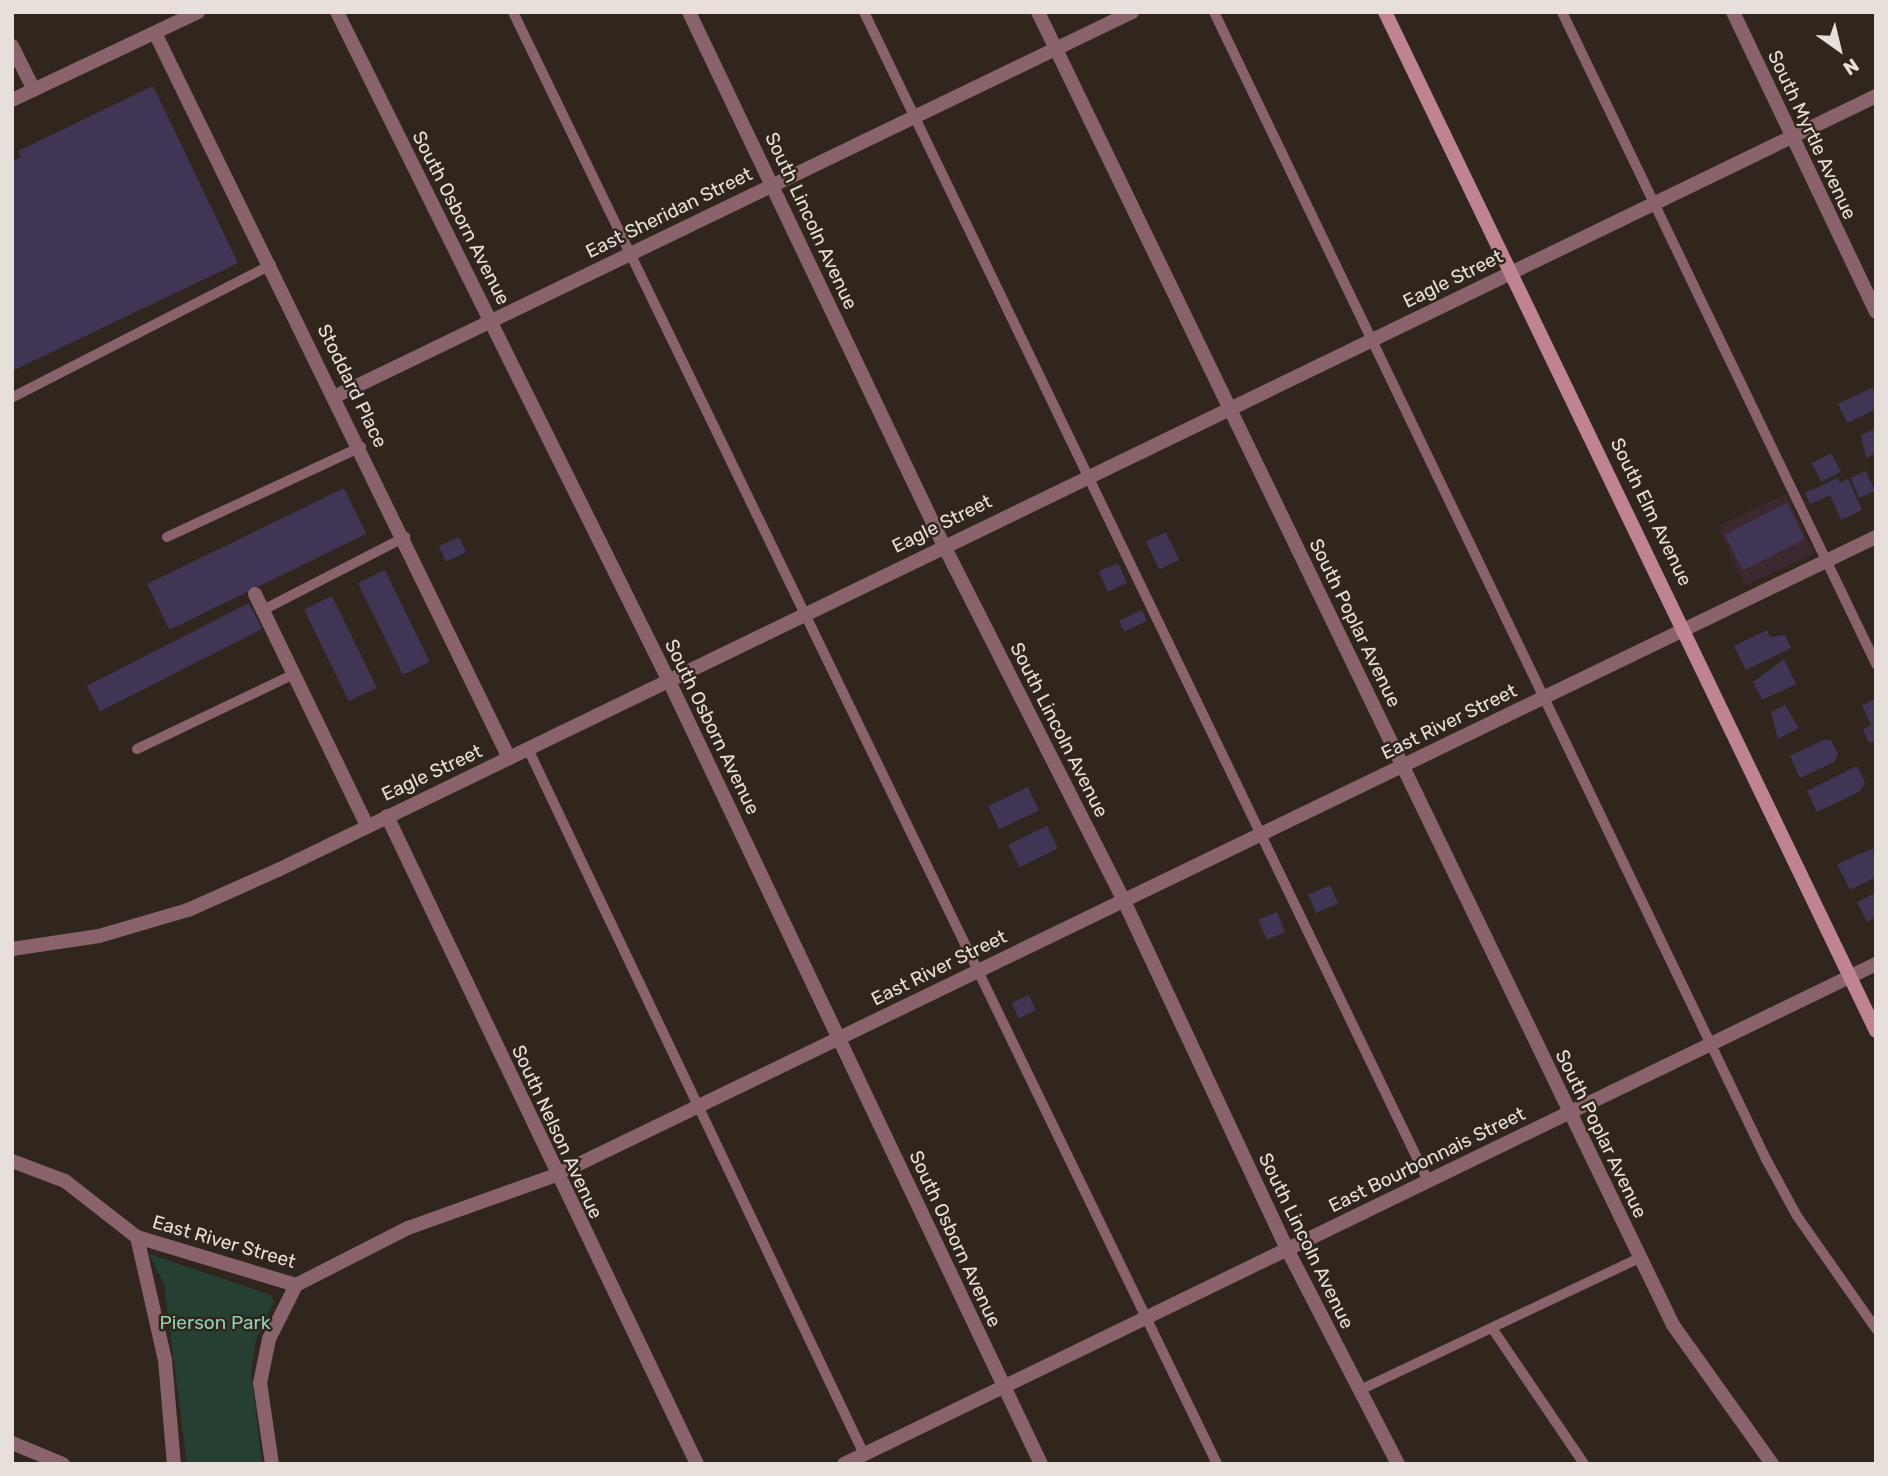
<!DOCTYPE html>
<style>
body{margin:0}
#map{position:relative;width:1888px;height:1476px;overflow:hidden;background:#30261d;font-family:Rubik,sans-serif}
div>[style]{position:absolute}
.commercial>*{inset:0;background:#3c292f;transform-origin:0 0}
.green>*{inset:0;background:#254033}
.building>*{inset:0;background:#403555;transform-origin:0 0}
.lane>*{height:10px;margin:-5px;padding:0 5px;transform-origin:5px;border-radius:5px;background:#89626c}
.street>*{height:14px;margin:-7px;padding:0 7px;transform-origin:7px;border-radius:7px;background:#89626c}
.secondary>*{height:14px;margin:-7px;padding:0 7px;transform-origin:7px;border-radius:7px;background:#c08392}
span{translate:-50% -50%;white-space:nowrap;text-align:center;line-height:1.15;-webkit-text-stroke:5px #30261d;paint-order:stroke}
.street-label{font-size:19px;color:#e6dfda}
.park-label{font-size:19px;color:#8cd2b0}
.frame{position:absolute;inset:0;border:14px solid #e6dfda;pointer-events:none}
.north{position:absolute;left:1804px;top:14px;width:70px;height:70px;-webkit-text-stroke:5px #30261d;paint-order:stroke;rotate:146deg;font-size:19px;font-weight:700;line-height:28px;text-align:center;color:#e6dfda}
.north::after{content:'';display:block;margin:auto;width:24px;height:32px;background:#e6dfda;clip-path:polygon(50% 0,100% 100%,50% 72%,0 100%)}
</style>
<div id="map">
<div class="commercial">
<div style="left:1786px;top:494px;width:66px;height:76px;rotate:65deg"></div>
</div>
<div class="green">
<div style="clip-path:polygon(149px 1254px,271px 1295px,274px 1302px,255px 1342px,251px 1373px,262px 1464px,187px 1464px,164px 1284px)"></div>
</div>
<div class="building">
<div style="clip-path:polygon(153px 86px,238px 263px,12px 371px,12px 161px,21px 157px,18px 151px)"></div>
<div style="clip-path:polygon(1873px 387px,1876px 409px,1847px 423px,1838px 404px)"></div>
<div style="clip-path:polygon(1876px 428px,1876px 453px,1866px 458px,1861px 435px)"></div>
<div style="left:1831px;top:453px;width:21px;height:22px;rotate:62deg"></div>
<div style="left:1866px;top:471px;width:22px;height:17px;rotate:66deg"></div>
<div style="clip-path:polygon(1838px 478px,1840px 483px,1848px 479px,1862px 510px,1841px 520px,1830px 495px,1810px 504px,1805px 493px)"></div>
<div style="left:344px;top:488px;width:51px;height:219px;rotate:64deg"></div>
<div style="left:1787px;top:503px;width:40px;height:70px;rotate:63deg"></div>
<div style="left:1166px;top:532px;width:31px;height:22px;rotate:65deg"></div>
<div style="left:459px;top:537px;width:17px;height:22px;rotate:66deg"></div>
<div style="left:1118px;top:563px;width:22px;height:21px;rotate:66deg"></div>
<div style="left:385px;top:570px;width:102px;height:30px;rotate:64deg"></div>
<div style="left:332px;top:596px;width:102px;height:31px;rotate:64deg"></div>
<div style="left:249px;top:603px;width:29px;height:182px;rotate:63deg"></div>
<div style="left:1142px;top:610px;width:12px;height:25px;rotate:66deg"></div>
<div style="clip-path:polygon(1767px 630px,1770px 637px,1785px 635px,1791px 648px,1746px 670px,1734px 646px)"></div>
<div style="clip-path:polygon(1784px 659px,1796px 684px,1762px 700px,1753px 682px)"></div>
<div style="clip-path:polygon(1876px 699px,1876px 740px,1869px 743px,1863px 729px,1871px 725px,1862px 705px)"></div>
<div style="clip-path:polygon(1785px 705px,1799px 728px,1778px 739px,1771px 712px)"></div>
<div style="clip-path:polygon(1823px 740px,1831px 740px,1838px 755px,1834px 762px,1800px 778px,1790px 756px)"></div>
<div style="clip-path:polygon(1857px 766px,1865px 783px,1859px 792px,1817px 812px,1807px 791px)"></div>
<div style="left:1028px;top:787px;width:26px;height:44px;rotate:65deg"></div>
<div style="left:1047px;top:826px;width:25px;height:43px;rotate:64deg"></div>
<div style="clip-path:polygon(1873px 848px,1876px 877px,1850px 890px,1837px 864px)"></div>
<div style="left:1330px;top:885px;width:20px;height:24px;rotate:66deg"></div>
<div style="clip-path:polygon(1876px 893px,1876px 917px,1867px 922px,1857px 902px)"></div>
<div style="left:1277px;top:912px;width:22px;height:20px;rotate:68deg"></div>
<div style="left:1029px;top:995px;width:17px;height:19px;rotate:66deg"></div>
</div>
<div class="lane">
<div style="left:513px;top:12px;width:1614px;rotate:64.13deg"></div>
<div style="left:864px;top:12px;width:1298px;rotate:64.24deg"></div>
<div style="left:1214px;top:12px;width:1273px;rotate:64.3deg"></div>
<div style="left:1766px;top:1159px;width:65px;rotate:61.5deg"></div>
<div style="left:1797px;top:1216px;width:138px;rotate:55deg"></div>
<div style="left:1562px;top:12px;width:724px;rotate:64.28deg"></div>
<div style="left:13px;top:397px;width:290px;rotate:-27.1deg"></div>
<div style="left:167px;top:537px;width:214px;rotate:-24.9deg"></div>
<div style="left:263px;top:610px;width:160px;rotate:-27.2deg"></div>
<div style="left:137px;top:749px;width:174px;rotate:-25.5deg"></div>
<div style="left:528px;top:749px;width:781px;rotate:64.52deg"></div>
<div style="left:1492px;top:1328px;width:164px;rotate:55.9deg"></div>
<div style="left:1360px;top:1390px;width:309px;rotate:-25.3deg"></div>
</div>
<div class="street">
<div style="left:337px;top:12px;width:747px;rotate:63.61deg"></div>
<div style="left:669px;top:681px;width:867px;rotate:64.59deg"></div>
<div style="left:689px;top:12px;width:590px;rotate:64.48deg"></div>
<div style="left:943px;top:544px;width:400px;rotate:63.1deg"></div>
<div style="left:1124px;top:901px;width:384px;rotate:64.9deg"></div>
<div style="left:1287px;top:1249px;width:242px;rotate:62.7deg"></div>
<div style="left:1038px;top:12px;width:1458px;rotate:64.19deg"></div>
<div style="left:1673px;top:1325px;width:171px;rotate:54.5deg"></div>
<div style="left:1733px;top:12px;width:332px;rotate:64.5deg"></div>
<div style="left:155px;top:33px;width:807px;rotate:63.97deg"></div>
<div style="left:12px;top:46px;width:49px;rotate:63.4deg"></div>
<div style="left:12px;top:100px;width:206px;rotate:-25.3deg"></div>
<div style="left:336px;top:396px;width:884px;rotate:-25.75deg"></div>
<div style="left:255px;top:594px;width:258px;rotate:64.2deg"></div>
<div style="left:387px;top:816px;width:718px;rotate:64.43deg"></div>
<div style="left:12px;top:949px;width:88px;rotate:-8.5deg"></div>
<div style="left:99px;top:936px;width:93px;rotate:-16.3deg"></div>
<div style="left:188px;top:910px;width:98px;rotate:-24deg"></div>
<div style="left:278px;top:870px;width:1776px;rotate:-25.84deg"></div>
<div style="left:12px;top:1161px;width:57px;rotate:20.7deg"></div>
<div style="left:65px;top:1181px;width:91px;rotate:37.9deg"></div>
<div style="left:137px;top:1237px;width:166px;rotate:16.8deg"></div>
<div style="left:296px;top:1285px;width:126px;rotate:-27deg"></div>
<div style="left:408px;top:1228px;width:157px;rotate:-19.7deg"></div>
<div style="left:556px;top:1175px;width:1466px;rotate:-25.8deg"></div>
<div style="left:137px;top:1237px;width:126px;rotate:77.2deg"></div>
<div style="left:165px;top:1360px;width:104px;rotate:85.1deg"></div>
<div style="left:12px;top:1443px;width:55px;rotate:22.4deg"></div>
<div style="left:272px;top:1464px;width:82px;rotate:-98.4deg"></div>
<div style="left:260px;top:1383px;width:45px;rotate:-78.4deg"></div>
<div style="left:269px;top:1339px;width:60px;rotate:-63.4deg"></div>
<div style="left:844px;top:1464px;width:1147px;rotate:-25.85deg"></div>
</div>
<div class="secondary">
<div style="left:1385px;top:12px;width:1131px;rotate:64.27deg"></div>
</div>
<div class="street-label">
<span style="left:1812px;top:135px;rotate:65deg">South Myrtle Avenue</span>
<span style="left:669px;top:213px;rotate:-26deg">East Sheridan Street</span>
<span style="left:461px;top:218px;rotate:63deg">South Osborn Avenue</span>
<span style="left:811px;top:221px;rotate:65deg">South Lincoln Avenue</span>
<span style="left:1453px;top:279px;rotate:-26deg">Eagle Street</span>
<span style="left:352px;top:386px;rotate:64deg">Stoddard Place</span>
<span style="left:1651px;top:512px;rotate:64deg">South Elm Avenue</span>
<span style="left:942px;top:524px;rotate:-26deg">Eagle Street</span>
<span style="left:1355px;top:623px;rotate:64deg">South Poplar Avenue</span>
<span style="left:1449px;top:722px;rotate:-26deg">East River Street</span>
<span style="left:712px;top:727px;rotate:64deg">South Osborn Avenue</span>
<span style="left:1059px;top:730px;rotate:63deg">South Lincoln Avenue</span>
<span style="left:432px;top:773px;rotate:-25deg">Eagle Street</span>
<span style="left:939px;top:968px;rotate:-26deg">East River Street</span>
<span style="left:557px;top:1132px;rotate:65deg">South Nelson Avenue</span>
<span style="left:1601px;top:1134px;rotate:64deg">South Poplar Avenue</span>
<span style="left:1427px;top:1160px;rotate:-26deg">East Bourbonnais Street</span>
<span style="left:955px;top:1239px;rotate:65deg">South Osborn Avenue</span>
<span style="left:1306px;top:1241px;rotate:64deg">South Lincoln Avenue</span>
<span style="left:224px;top:1242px;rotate:16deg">East River Street</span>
</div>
<div class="park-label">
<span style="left:215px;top:1323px">Pierson Park</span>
</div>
<div class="frame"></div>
<div class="north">N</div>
</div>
